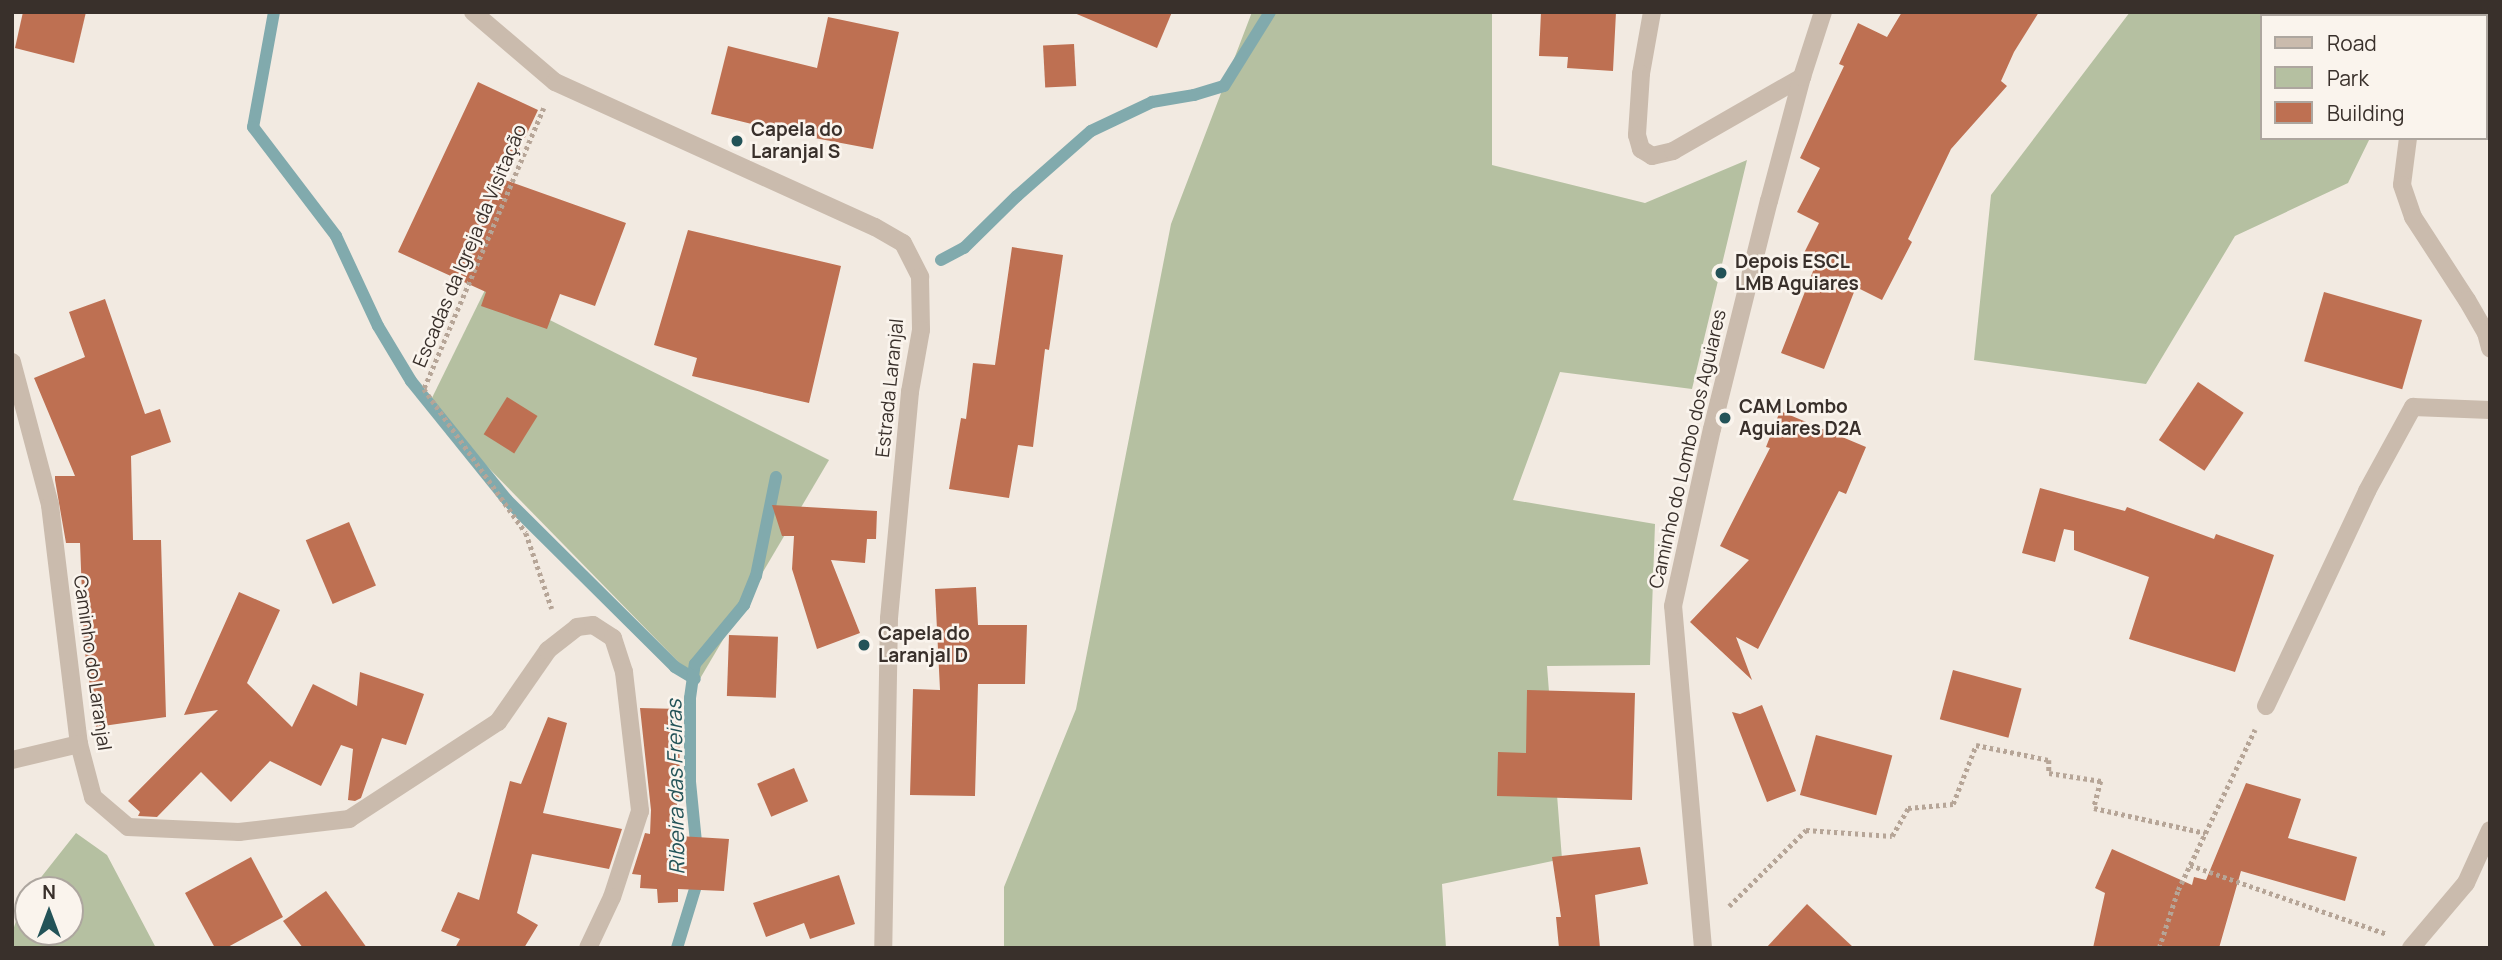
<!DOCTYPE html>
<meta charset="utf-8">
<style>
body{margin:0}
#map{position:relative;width:2502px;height:960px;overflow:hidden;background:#f2eae1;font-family:Manrope,sans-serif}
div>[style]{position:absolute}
.green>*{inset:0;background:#b5c0a1}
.stream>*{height:12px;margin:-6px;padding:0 6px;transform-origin:6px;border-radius:6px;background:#81aaad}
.building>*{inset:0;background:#be7052;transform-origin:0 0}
.path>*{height:4.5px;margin-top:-2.25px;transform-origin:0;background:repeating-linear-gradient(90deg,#b6a597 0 3.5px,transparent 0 7px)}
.lane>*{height:18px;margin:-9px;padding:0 9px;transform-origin:9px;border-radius:9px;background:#cabbad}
.street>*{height:18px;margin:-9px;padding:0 9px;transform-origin:9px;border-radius:9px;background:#cabbad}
.dots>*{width:19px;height:19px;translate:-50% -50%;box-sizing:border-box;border:4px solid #faf4ed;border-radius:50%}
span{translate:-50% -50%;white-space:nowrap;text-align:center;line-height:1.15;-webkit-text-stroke:5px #faf4ed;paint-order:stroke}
.poi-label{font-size:19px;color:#39302b;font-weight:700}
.left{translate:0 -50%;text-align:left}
.street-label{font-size:19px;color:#39302b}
.water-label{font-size:21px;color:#235358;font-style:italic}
.frame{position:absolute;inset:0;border:14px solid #39302b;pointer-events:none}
.legend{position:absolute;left:2260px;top:14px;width:228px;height:126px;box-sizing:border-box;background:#faf4ed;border:2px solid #ada69f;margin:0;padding:9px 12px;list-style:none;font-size:21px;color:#39302b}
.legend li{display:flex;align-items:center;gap:14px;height:35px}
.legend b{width:35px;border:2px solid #ada69f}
.north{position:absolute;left:14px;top:876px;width:70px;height:70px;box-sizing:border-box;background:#faf4ed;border:2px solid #ada69f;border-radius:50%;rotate:0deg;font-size:19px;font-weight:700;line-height:28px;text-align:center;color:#39302b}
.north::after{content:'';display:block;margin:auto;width:24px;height:32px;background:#235358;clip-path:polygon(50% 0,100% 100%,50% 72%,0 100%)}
</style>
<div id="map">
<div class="green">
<div style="clip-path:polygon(1252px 12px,1492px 12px,1492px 165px,1645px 203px,1747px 160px,1692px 389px,1560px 372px,1513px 500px,1655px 524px,1650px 665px,1547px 666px,1562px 859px,1442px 884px,1446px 948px,1004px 948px,1004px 887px,1076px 709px,1171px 224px)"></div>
<div style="clip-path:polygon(2130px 12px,2417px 12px,2416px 16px,2262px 16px,2262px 138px,2370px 138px,2348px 183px,2235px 236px,2146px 384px,1974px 360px,1991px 195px)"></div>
<div style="clip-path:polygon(486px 288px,829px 460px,698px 682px,428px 406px)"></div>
<div style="clip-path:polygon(76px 833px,107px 855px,156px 948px,12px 948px,12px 934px,22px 901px,28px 894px,28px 932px,70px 932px,70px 890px,31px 890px)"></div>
</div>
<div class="stream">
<div style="left:274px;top:12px;width:117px;rotate:100.3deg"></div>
<div style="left:253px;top:127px;width:137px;rotate:52.7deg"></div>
<div style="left:336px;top:236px;width:99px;rotate:65deg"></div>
<div style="left:378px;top:326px;width:64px;rotate:59deg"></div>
<div style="left:411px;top:381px;width:153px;rotate:51.1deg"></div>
<div style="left:507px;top:500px;width:237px;rotate:44.8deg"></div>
<div style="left:675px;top:667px;width:23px;rotate:31deg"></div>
<div style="left:941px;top:260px;width:26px;rotate:-28deg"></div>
<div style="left:964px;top:248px;width:74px;rotate:-44.5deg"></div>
<div style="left:1017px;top:196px;width:98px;rotate:-41.3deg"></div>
<div style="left:1091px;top:131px;width:68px;rotate:-25.4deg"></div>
<div style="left:1152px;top:102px;width:43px;rotate:-9.5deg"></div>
<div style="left:1194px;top:95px;width:31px;rotate:-17deg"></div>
<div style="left:1224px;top:86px;width:87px;rotate:-58.1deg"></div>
<div style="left:697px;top:852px;width:70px;rotate:-95.7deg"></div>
<div style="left:690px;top:782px;width:84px;rotate:-90deg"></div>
<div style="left:690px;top:698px;width:34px;rotate:-82deg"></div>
<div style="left:695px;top:664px;width:77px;rotate:-50.3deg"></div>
<div style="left:744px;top:605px;width:31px;rotate:-68deg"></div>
<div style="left:756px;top:576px;width:101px;rotate:-78.6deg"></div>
<div style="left:677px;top:948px;width:65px;rotate:-73deg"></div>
<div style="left:696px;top:886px;width:12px;rotate:-90deg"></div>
</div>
<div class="building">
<div style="clip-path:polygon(23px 12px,86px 12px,74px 63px,15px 48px)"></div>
<div style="clip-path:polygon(1072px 12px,1172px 12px,1157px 48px)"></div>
<div style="clip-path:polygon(1541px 12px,1616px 12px,1613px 71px,1567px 68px,1568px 57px,1539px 56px)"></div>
<div style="clip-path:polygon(1902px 12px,2039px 12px,2014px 52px,2001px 81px,2007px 86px,1951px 149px,1908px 239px,1912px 242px,1882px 300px,1856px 287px,1824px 369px,1781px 353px,1815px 266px,1801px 259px,1819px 223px,1797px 212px,1820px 168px,1800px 158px,1844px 66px,1839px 64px,1858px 23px,1887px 37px)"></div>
<div style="clip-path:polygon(828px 17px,899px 32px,873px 149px,788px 133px,711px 114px,728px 46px,817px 68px)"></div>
<div style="left:1074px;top:44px;width:42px;height:31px;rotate:87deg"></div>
<div style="clip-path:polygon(478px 82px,538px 110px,505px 180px,626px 223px,595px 306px,560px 294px,547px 329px,481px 306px,486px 292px,398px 252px)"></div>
<div style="clip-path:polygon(688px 230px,841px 266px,809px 403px,692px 376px,697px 358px,654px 345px)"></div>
<div style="clip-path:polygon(1012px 247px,1063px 255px,1049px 350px,1045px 349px,1033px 447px,1018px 445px,1009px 498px,949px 489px,961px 418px,966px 419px,973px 363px,995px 365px)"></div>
<div style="left:2324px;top:292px;width:102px;height:72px;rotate:16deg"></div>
<div style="clip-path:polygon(105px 299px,145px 414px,160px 409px,171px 442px,131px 456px,133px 540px,161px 540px,166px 717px,96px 727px,84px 646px,80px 543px,66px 543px,55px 480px,55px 476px,75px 476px,34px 378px,85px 357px,69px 312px)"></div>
<div style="left:2198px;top:382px;width:55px;height:70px;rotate:34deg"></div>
<div style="left:507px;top:397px;width:36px;height:44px;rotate:32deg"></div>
<div style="clip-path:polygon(1780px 411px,1866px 447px,1846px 494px,1839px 491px,1758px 649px,1736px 637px,1752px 680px,1690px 622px,1749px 560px,1720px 546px,1770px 448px,1766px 447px)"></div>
<div style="clip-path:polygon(2040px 488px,2125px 511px,2127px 507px,2214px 539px,2216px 534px,2274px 555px,2235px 672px,2129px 639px,2149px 577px,2074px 550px,2074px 531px,2064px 529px,2055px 562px,2022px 553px)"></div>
<div style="clip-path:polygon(772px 505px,877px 511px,876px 539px,867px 539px,865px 563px,831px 560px,860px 633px,817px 649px,792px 569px,794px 536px,782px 536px)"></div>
<div style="left:349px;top:522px;width:69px;height:47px;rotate:67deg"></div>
<div style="clip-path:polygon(976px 587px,978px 625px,1027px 625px,1025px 684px,978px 684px,975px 796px,910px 795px,913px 689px,940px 690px,935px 589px)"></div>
<div style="clip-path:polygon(239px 592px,280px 610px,247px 683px,292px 727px,313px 684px,357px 706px,360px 672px,424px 694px,406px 745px,382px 738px,361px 798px,355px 801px,348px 800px,353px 749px,341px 745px,321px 786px,270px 761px,231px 802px,201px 772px,157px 817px,138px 816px,140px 812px,128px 801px,218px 710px,184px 715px)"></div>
<div style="left:729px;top:635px;width:49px;height:61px;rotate:2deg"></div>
<div style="left:1953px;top:670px;width:71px;height:51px;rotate:15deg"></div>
<div style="clip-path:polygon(1527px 690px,1635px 693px,1632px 800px,1497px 796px,1498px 752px,1526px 753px)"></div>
<div style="clip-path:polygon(1762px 705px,1796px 791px,1767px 802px,1732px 712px,1740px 714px)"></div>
<div style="clip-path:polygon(640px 708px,680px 709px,679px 836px,729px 839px,724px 891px,678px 889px,678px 902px,658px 903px,657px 889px,640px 888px,641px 875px,632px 874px,645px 833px,650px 834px,651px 810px)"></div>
<div style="clip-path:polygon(548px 717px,567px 723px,543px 813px,622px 829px,609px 869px,532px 854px,517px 913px,538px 925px,524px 948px,455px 948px,460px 939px,441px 931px,458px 892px,479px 900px,510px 781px,521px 784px)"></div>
<div style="left:1816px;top:735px;width:79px;height:62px;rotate:15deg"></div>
<div style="left:794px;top:768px;width:36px;height:40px;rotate:67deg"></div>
<div style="clip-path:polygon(2246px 783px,2301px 799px,2288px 838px,2357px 857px,2345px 901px,2241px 871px,2219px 948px,2093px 948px,2105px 893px,2095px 888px,2112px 849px,2192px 885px,2194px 877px,2206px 880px)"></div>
<div style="clip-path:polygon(1640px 847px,1648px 884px,1595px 895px,1600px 948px,1559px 948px,1556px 917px,1561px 917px,1552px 857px)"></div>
<div style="clip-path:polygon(251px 857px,283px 917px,226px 948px,215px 948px,185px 893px)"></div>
<div style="clip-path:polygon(839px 875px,855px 924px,810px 939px,804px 923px,766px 937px,753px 903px)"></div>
<div style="clip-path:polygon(326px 891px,367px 948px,303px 948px,283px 921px)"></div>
<div style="clip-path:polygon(1807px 904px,1854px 948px,1766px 948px)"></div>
</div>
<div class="path">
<div style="left:544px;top:108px;width:306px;rotate:113.1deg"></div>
<div style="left:424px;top:389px;width:176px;rotate:54.7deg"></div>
<div style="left:526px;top:533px;width:80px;rotate:71.1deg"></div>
<div style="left:2190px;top:865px;width:209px;rotate:19.3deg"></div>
<div style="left:1729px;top:906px;width:108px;rotate:-44.6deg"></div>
<div style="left:1806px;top:830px;width:86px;rotate:4deg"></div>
<div style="left:1892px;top:836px;width:32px;rotate:-60deg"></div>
<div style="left:1908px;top:808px;width:45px;rotate:-5.1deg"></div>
<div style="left:1953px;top:804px;width:63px;rotate:-68.7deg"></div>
<div style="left:1976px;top:745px;width:75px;rotate:11.6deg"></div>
<div style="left:2049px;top:760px;width:13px;rotate:90deg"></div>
<div style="left:2049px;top:773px;width:53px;rotate:8.7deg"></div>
<div style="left:2101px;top:781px;width:28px;rotate:105deg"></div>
<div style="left:2094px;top:808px;width:114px;rotate:12.7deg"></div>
<div style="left:2159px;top:948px;width:61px;rotate:-71.9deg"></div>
<div style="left:2178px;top:890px;width:178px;rotate:-64.4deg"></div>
</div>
<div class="lane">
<div style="left:1652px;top:12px;width:63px;rotate:100.1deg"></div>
<div style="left:1641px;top:74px;width:61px;rotate:93.8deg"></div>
<div style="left:1637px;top:135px;width:15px;rotate:74deg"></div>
<div style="left:1641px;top:149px;width:13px;rotate:32deg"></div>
<div style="left:1652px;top:156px;width:22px;rotate:-13deg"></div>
<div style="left:1673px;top:151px;width:149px;rotate:-29.8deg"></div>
<div style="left:12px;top:362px;width:148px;rotate:75.1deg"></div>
<div style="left:50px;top:505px;width:241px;rotate:83.1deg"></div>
<div style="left:79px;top:744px;width:55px;rotate:75.2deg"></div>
<div style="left:93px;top:797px;width:46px;rotate:40.6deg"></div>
<div style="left:128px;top:827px;width:111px;rotate:2.6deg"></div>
<div style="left:239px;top:832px;width:111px;rotate:-6.7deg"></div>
<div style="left:349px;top:819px;width:178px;rotate:-33.1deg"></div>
<div style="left:498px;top:722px;width:88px;rotate:-55.2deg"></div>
<div style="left:548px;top:650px;width:37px;rotate:-38deg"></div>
<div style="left:577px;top:627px;width:16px;rotate:-7deg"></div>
<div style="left:593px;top:625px;width:24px;rotate:33deg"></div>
<div style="left:613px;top:638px;width:36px;rotate:72deg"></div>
<div style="left:624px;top:672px;width:140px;rotate:83.4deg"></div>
<div style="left:640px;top:811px;width:90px;rotate:108deg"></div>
<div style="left:612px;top:897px;width:56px;rotate:115.2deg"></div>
<div style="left:2266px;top:706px;width:238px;rotate:-64.8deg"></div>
<div style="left:2367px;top:491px;width:96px;rotate:-61.3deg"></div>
<div style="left:2413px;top:407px;width:77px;rotate:2.2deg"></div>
<div style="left:12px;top:760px;width:69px;rotate:-13.4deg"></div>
</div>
<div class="street">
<div style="left:473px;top:12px;width:108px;rotate:40.5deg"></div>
<div style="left:555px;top:82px;width:351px;rotate:24.4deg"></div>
<div style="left:875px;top:227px;width:32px;rotate:30deg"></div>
<div style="left:903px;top:243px;width:38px;rotate:63deg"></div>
<div style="left:920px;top:277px;width:53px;rotate:88.9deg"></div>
<div style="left:921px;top:330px;width:63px;rotate:100.1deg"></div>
<div style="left:910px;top:392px;width:227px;rotate:95.3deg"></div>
<div style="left:889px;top:618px;width:330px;rotate:91deg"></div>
<div style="left:2473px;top:16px;width:4px;rotate:-63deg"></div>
<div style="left:2408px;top:138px;width:47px;rotate:97.3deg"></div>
<div style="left:2402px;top:185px;width:34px;rotate:71deg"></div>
<div style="left:2413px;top:217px;width:99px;rotate:57deg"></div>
<div style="left:2467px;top:300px;width:38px;rotate:60deg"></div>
<div style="left:2486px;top:333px;width:16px;rotate:75deg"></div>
<div style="left:1703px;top:948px;width:343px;rotate:-95deg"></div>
<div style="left:1673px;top:606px;width:181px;rotate:-77.6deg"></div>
<div style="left:1712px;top:429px;width:235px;rotate:-76deg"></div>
<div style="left:1769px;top:201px;width:128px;rotate:-75.1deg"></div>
<div style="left:1802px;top:77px;width:68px;rotate:-72.1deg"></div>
<div style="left:2411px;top:948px;width:85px;rotate:-49.8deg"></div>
<div style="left:2466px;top:883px;width:58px;rotate:-65.6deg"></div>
</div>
<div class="dots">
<div style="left:737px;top:141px;background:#235358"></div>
<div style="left:1721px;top:273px;background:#235358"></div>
<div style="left:1725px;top:418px;background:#235358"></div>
<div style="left:864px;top:645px;background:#235358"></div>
</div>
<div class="poi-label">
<span class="left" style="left:751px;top:141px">Capela do<br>Laranjal S</span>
<span class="left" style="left:1735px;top:273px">Depois ESCL<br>LMB Aguiares</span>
<span class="left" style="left:1739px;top:418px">CAM Lombo<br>Aguiares D2A</span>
<span class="left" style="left:878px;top:645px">Capela do<br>Laranjal D</span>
</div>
<div class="street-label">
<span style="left:470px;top:246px;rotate:-67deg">Escadas da Igreja da Visitação</span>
<span style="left:890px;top:388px;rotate:-84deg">Estrada Laranjal</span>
<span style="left:1688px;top:449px;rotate:-77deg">Caminho do Lombo dos Aguiares</span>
<span style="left:92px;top:663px;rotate:82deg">Caminho do Laranjal</span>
</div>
<div class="water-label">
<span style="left:675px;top:787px;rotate:-91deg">Ribeira das Freiras</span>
</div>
<div class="frame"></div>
<ul class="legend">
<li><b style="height:9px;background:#cabbad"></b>Road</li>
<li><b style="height:19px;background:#b5c0a1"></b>Park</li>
<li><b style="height:19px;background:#be7052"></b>Building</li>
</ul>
<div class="north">N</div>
</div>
